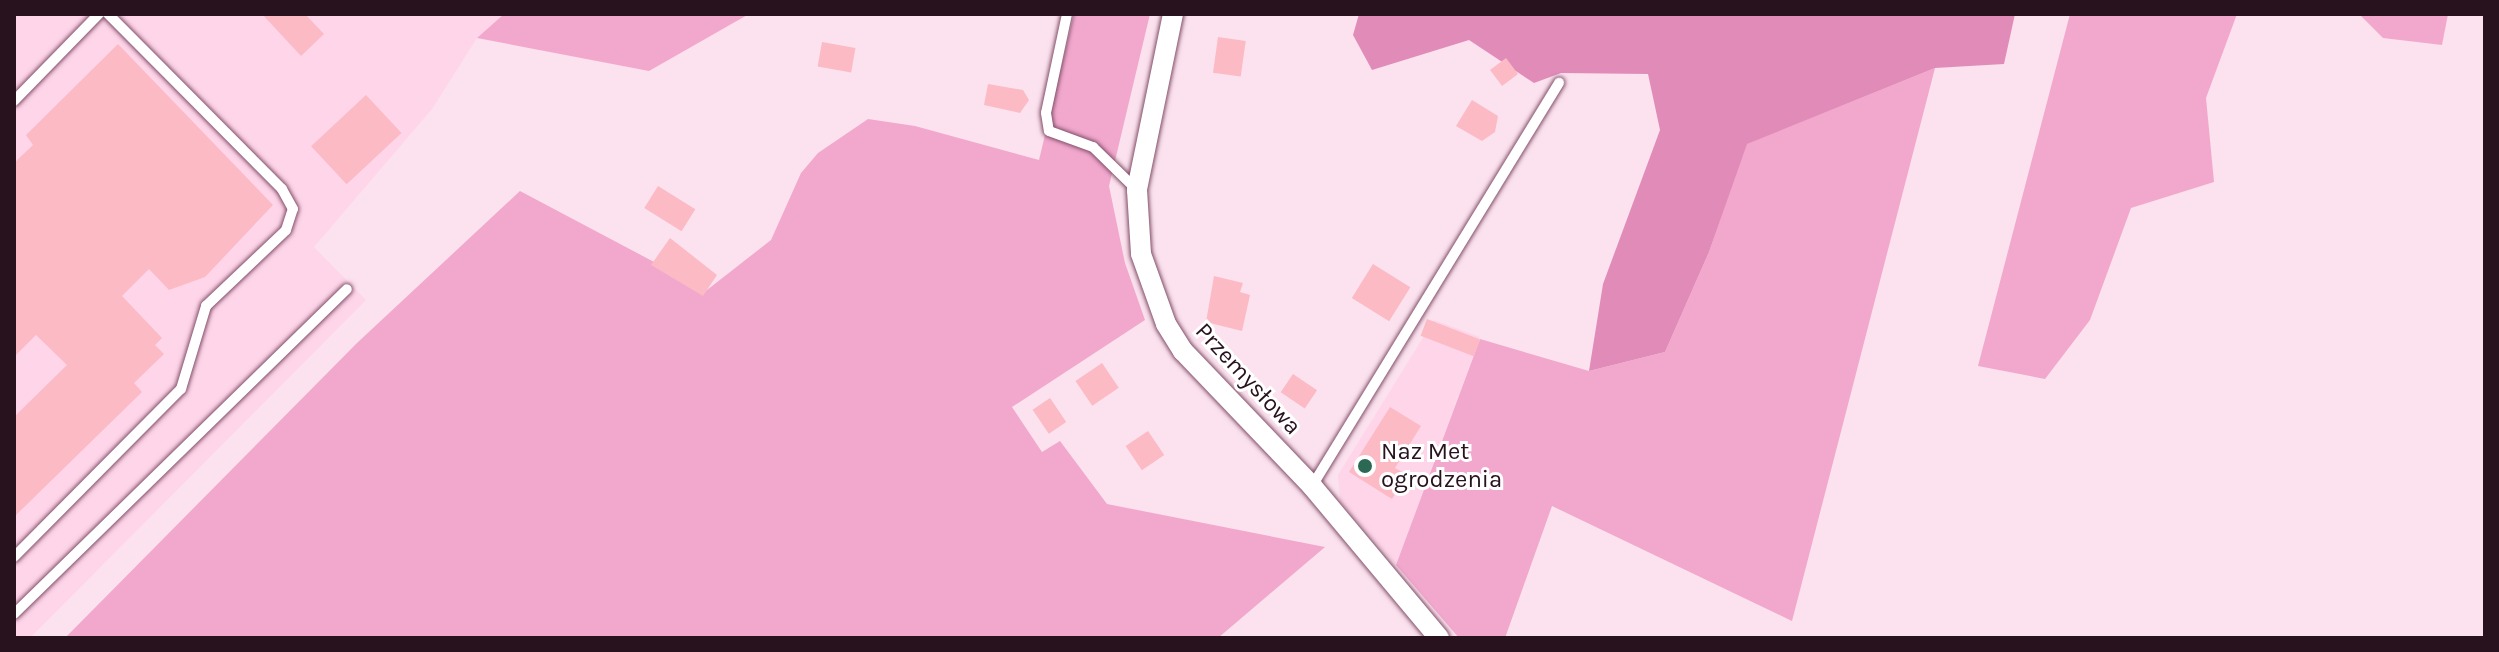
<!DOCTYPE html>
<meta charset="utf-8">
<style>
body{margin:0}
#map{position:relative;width:2499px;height:652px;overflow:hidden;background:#fbe2ee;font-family:Karla,sans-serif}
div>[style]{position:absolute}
.built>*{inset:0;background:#fed5e9}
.green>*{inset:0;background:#f2a8cd}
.forest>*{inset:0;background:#e18bb8}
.building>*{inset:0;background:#fcbac5;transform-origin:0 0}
.roads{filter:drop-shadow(0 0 2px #824e69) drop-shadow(0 0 2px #824e69)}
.lane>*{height:10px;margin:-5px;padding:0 5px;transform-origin:5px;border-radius:5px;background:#fff}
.street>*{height:20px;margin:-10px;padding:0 10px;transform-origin:10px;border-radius:10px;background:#fff}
.dots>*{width:22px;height:22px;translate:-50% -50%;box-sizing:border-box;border:4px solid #fff;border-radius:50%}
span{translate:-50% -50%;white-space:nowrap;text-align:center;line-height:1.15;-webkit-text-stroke:6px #fff;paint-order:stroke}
.street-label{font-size:24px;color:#27121d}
.poi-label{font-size:24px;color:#27121d}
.left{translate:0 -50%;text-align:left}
.frame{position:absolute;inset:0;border:16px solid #27121d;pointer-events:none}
</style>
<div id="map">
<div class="built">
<div style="clip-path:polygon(14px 14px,504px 14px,477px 38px,432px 109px,314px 247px,366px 300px,30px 638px,14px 637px)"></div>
<div style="clip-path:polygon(1434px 320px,1480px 337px,1396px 565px,1340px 501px,1338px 475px)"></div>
</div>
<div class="green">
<div style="clip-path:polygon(504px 14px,749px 14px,649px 71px,477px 38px)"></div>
<div style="clip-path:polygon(1074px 14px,1150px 14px,1109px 186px,1125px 263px,1145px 320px,1012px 407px,1042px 452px,1060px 441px,1107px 504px,1325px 547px,1218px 638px,65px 638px,357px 343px,520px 191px,707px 290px,771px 240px,801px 173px,818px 153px,868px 119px,915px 126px,1039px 160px)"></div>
<div style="clip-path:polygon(2070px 14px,2237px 14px,2206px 98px,2214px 182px,2131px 208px,2090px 320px,2045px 379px,1978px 366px)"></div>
<div style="clip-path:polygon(2359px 14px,2448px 14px,2442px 45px,2383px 38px)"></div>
<div style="clip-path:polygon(1935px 68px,1792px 621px,1552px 506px,1505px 638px,1459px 638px,1396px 565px,1480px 339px,1589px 371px,1665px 352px,1709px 252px,1746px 144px)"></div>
</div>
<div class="forest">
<div style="clip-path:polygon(1359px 14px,2015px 14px,2004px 64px,1935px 68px,1747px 144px,1709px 252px,1665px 352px,1589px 371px,1603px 284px,1660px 130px,1648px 74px,1561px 73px,1534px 83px,1469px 40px,1372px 70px,1353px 35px)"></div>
</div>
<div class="building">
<div style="clip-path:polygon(262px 14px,305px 14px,324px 34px,301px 56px)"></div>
<div style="left:1218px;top:37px;width:28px;height:36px;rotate:8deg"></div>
<div style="left:822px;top:42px;width:34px;height:25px;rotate:10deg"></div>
<div style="clip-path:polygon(118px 44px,273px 205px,205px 277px,169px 290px,149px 269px,122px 296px,162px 338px,155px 345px,164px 354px,134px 383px,142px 392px,14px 517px,14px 417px,67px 365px,36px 335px,14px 357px,14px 163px,33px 145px,26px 135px)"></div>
<div style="left:1506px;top:58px;width:20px;height:20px;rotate:53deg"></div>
<div style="clip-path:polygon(988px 84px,1023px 90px,1029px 100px,1020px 113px,984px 105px)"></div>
<div style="left:366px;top:95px;width:52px;height:75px;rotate:47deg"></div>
<div style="clip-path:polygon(1472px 100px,1498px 116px,1495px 132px,1482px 141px,1456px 126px)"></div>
<div style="left:658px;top:186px;width:44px;height:26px;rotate:32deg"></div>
<div style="clip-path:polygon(670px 238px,717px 275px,703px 296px,651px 265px)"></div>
<div style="left:1373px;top:264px;width:44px;height:40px;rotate:32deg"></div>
<div style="clip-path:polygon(1214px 276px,1243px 283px,1240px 292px,1250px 295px,1242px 331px,1206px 322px)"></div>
<div style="left:1427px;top:319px;width:57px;height:18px;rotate:21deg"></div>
<div style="left:1102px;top:363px;width:30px;height:32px;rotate:56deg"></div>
<div style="left:1293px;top:374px;width:29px;height:22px;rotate:34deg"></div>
<div style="left:1050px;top:398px;width:29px;height:21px;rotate:56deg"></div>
<div style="clip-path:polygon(1390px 407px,1421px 426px,1395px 468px,1407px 475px,1392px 499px,1349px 472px)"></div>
<div style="left:1148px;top:431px;width:29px;height:27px;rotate:56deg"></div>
</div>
<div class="roads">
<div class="lane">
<div style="left:1067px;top:14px;width:101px;rotate:102deg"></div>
<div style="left:1046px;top:113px;width:18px;rotate:81deg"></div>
<div style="left:1049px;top:131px;width:47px;rotate:20deg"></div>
<div style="left:1093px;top:147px;width:62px;rotate:44.3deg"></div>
<div style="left:14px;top:101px;width:122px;rotate:-45.7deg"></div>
<div style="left:1312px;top:486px;width:473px;rotate:-58.5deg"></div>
<div style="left:14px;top:557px;width:237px;rotate:-45.2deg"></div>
<div style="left:181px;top:389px;width:87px;rotate:-73.2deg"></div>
<div style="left:206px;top:306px;width:110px;rotate:-43.5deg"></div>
<div style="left:286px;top:230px;width:22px;rotate:-72deg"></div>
<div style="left:293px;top:209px;width:23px;rotate:-119deg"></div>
<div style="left:282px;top:189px;width:247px;rotate:-134.8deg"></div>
<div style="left:14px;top:614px;width:465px;rotate:-44.3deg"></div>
</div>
<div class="street">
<div style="left:1173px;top:14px;width:180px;rotate:101.6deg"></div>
<div style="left:1137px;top:190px;width:64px;rotate:86.4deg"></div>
<div style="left:1141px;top:254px;width:74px;rotate:70.3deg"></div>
<div style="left:1166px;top:324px;width:32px;rotate:58deg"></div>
<div style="left:1183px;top:351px;width:187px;rotate:46.3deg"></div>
<div style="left:1312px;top:486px;width:198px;rotate:50.1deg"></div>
</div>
</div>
<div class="dots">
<div style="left:1365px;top:466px;background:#2c6954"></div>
</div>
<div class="street-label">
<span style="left:1248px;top:379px;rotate:47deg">Przemysłowa</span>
</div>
<div class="poi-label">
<span class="left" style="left:1381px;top:466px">Naz Met<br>ogrodzenia</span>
</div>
<div class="frame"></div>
</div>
